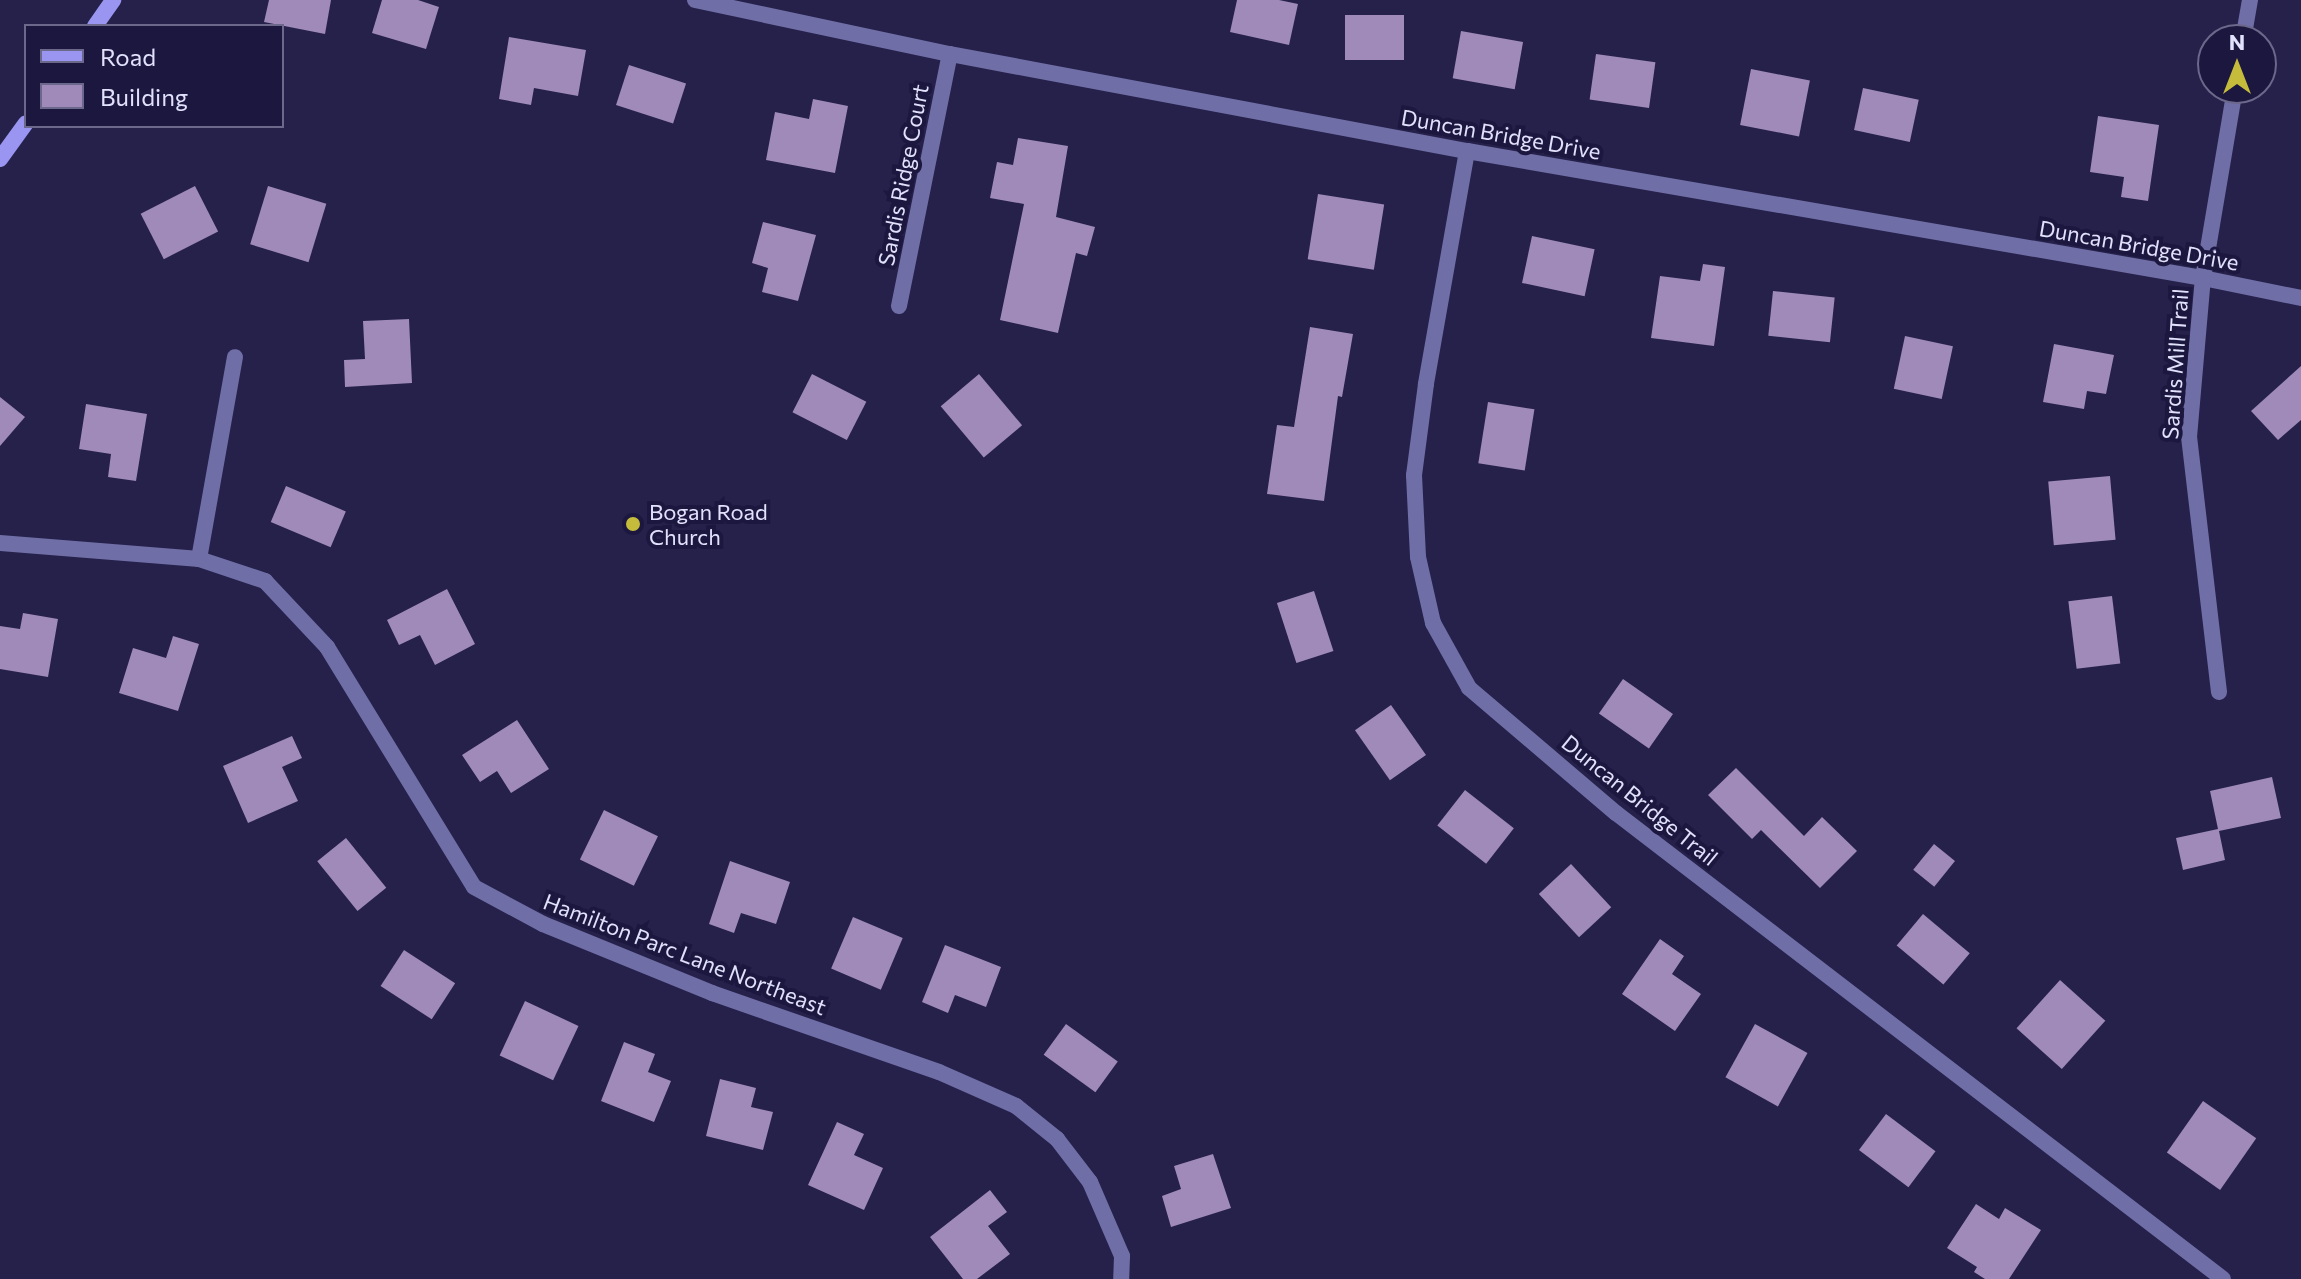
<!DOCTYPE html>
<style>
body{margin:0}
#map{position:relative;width:2301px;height:1279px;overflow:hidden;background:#25214a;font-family:Commissioner,sans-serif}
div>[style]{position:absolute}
.building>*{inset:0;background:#9f8aba;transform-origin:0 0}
.street>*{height:16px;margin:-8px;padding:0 8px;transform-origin:8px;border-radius:8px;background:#706ea7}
.secondary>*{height:16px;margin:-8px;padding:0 8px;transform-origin:8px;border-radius:8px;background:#9995f1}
.dots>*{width:22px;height:22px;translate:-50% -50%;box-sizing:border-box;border:4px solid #1c173f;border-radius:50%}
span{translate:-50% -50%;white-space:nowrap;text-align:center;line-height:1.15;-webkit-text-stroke:8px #1c173f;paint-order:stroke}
.street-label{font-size:22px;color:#e1e1fc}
.poi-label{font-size:22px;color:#e1e1fc}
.left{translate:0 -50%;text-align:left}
.legend{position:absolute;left:24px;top:24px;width:260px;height:104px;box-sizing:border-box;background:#1c173f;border:2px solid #6b688b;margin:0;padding:10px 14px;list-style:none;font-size:24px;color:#e1e1fc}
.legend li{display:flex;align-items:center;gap:16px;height:40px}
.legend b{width:40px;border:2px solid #6b688b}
.north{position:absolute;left:2197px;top:24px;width:80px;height:80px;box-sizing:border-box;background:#1c173f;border:2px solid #6b688b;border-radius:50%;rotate:0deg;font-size:22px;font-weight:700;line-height:32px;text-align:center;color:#e1e1fc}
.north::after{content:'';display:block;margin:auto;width:28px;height:36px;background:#c6bc3c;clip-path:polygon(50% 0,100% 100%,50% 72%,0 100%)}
</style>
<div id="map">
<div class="building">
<div style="clip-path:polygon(269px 0,331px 0,325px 34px,264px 22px)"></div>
<div style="clip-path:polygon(382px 0,418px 0,439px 7px,426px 49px,372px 33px)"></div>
<div style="clip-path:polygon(1237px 0,1279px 0,1298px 4px,1289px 45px,1230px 32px)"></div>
<div style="left:1345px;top:15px;width:59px;height:45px"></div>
<div style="left:1461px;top:31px;width:63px;height:48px;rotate:10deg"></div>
<div style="clip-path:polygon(509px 37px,586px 50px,578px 96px,534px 88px,531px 105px,499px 99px)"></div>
<div style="left:1596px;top:54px;width:60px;height:46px;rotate:8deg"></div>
<div style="left:629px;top:65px;width:60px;height:42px;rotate:18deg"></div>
<div style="left:1751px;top:69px;width:60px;height:57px;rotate:11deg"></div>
<div style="left:1863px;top:88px;width:57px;height:43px;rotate:12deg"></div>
<div style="clip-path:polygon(813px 99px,848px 106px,835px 173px,766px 160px,775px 112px,809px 119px)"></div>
<div style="clip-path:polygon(2098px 116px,2159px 125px,2148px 201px,2121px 197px,2124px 177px,2090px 172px)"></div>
<div style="clip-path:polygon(1018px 138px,1068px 146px,1056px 217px,1095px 227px,1087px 256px,1076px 253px,1058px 333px,1000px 320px,1024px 204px,990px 198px,997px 162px,1013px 165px)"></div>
<div style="left:195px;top:186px;width:51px;height:61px;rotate:63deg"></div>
<div style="left:268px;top:186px;width:61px;height:61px;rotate:17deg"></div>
<div style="left:1318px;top:194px;width:67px;height:66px;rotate:9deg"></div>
<div style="clip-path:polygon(763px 222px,816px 235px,798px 301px,762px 292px,768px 268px,752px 263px)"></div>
<div style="left:1532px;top:236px;width:64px;height:48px;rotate:12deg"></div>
<div style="clip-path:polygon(1703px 264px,1725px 267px,1714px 346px,1651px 338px,1660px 276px,1700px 281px)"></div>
<div style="left:1773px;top:291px;width:62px;height:45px;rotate:6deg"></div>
<div style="clip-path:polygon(409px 319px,412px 383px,345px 387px,344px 360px,365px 359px,363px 321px)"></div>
<div style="clip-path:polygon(1310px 327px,1353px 334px,1342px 397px,1338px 396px,1324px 501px,1267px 494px,1277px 425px,1294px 427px)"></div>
<div style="left:1905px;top:336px;width:49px;height:54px;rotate:12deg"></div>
<div style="clip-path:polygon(2054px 344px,2114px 355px,2106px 394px,2087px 391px,2084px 409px,2043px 402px)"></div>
<div style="clip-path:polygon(2301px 366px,2301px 420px,2278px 440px,2251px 411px)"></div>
<div style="left:812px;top:374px;width:61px;height:43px;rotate:27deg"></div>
<div style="left:979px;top:374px;width:67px;height:50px;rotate:50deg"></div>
<div style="clip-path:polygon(0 397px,25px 417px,0 446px)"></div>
<div style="left:1488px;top:402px;width:47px;height:62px;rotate:9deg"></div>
<div style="clip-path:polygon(86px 404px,147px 414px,136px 481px,108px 477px,111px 454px,79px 449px)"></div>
<div style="left:2110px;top:476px;width:64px;height:62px;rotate:85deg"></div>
<div style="left:286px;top:486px;width:65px;height:39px;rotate:23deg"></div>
<div style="clip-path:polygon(447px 589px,475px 644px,435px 665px,420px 635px,399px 645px,387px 620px)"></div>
<div style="left:1314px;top:591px;width:63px;height:39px;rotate:72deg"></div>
<div style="left:2112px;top:596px;width:68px;height:44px;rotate:83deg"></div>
<div style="clip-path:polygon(23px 613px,58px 619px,48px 677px,0 669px,0 626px,20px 629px)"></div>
<div style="clip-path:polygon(173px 636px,199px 644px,178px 711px,119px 693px,133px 648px,166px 658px)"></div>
<div style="left:1623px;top:679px;width:61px;height:42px;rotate:35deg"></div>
<div style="left:1391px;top:705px;width:61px;height:44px;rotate:55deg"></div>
<div style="clip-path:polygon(517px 720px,549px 769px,511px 793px,497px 771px,480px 782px,462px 755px)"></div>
<div style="clip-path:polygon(292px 736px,302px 758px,282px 767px,298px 801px,248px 823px,223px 766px)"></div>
<div style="clip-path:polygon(1736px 768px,1804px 836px,1822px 817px,1857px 851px,1820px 888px,1761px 830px,1752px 839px,1708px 795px)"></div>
<div style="clip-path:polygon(2272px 777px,2281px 818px,2219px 831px,2225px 860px,2183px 870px,2176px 838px,2218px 829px,2210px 791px)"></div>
<div style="left:1465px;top:790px;width:62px;height:45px;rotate:38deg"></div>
<div style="left:604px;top:810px;width:60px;height:55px;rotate:26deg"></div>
<div style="left:346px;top:838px;width:64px;height:37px;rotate:51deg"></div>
<div style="left:1934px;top:844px;width:27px;height:33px;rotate:39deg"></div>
<div style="clip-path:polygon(730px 861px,790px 882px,776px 924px,741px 913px,734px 933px,709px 924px)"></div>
<div style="left:1571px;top:864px;width:59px;height:44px;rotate:47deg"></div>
<div style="left:1923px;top:914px;width:61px;height:41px;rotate:40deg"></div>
<div style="left:853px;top:917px;width:54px;height:56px;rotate:23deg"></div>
<div style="clip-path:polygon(1660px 939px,1684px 956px,1672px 974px,1701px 994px,1675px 1031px,1622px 994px)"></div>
<div style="clip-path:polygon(945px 945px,1001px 967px,986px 1007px,955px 995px,948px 1013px,922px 1002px)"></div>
<div style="left:404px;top:950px;width:61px;height:43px;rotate:33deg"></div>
<div style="left:2060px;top:980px;width:61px;height:65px;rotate:42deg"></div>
<div style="left:525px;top:1001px;width:59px;height:60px;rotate:25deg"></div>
<div style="left:1066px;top:1024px;width:64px;height:38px;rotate:36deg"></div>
<div style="left:1755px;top:1024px;width:60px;height:61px;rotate:29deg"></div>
<div style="clip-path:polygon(624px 1042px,655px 1054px,648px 1072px,671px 1081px,654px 1122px,601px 1101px)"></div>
<div style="clip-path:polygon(720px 1079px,756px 1088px,751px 1107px,773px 1112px,763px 1150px,706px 1136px)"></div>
<div style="left:2203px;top:1101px;width:65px;height:63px;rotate:35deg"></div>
<div style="left:1886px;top:1114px;width:62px;height:45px;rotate:37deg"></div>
<div style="clip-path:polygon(837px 1122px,864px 1134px,854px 1155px,883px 1168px,864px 1210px,808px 1185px)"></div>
<div style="clip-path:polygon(1213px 1154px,1231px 1208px,1171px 1227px,1162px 1196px,1181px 1189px,1174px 1166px)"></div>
<div style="clip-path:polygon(990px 1190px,1007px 1212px,988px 1226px,1010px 1254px,977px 1279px,963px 1279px,930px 1237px)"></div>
<div style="clip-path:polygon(1976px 1204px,1999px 1219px,2005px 1208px,2041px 1230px,2009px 1279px,1985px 1279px,1974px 1272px,1977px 1267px,1947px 1248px)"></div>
</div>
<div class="street">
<div style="left:695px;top:0;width:261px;rotate:12deg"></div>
<div style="left:950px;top:54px;width:526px;rotate:10.63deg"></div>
<div style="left:1467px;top:151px;width:747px;rotate:9.79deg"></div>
<div style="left:2203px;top:278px;width:100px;rotate:11.5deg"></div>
<div style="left:2243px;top:40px;width:41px;rotate:-80.1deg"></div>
<div style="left:1467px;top:151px;width:237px;rotate:100deg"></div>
<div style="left:1426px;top:384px;width:92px;rotate:97.5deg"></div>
<div style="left:1414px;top:475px;width:82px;rotate:87.2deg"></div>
<div style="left:1418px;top:557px;width:68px;rotate:77.2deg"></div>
<div style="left:1433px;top:623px;width:74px;rotate:61deg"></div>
<div style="left:1469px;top:688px;width:193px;rotate:40.4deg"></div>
<div style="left:1616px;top:813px;width:765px;rotate:37.51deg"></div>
<div style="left:899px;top:306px;width:257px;rotate:-78.6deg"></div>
<div style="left:0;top:543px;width:200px;rotate:4.6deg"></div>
<div style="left:199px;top:559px;width:70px;rotate:18.4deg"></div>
<div style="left:265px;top:581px;width:91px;rotate:46.8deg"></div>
<div style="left:327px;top:647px;width:281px;rotate:58.5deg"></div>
<div style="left:474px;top:887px;width:78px;rotate:28.2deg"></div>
<div style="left:543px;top:924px;width:183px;rotate:22.2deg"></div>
<div style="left:712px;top:993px;width:240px;rotate:19.2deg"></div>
<div style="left:939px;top:1072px;width:84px;rotate:23.8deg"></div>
<div style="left:1016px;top:1106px;width:53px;rotate:38.8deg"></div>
<div style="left:1057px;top:1139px;width:54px;rotate:52.5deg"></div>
<div style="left:1090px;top:1182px;width:81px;rotate:66.6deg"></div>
<div style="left:1122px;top:1256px;width:23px;rotate:92deg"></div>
<div style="left:199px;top:559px;width:205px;rotate:-79.9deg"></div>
<div style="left:2219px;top:692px;width:257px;rotate:-96.7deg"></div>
<div style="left:2189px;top:437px;width:160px;rotate:-85deg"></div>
<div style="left:2203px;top:278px;width:193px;rotate:-80.4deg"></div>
</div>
<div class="secondary">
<div style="left:95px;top:26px;width:32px;rotate:-55deg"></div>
<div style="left:0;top:159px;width:44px;rotate:-54.2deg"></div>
</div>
<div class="dots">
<div style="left:633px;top:524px;background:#c6bc3c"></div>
</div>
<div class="street-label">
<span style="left:1501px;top:134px;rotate:10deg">Duncan Bridge Drive</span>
<span style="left:903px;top:175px;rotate:-79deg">Sardis Ridge Court</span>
<span style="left:2139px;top:245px;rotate:10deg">Duncan Bridge Drive</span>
<span style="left:2175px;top:364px;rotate:-86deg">Sardis Mill Trail</span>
<span style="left:1640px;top:800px;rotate:39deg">Duncan Bridge Trail</span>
<span style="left:685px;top:954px;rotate:21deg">Hamilton Parc Lane Northeast</span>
</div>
<div class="poi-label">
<span class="left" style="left:649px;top:524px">Bogan Road<br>Church</span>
</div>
<ul class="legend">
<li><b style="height:10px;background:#9995f1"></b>Road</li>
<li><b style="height:22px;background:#9f8aba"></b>Building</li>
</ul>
<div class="north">N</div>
</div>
